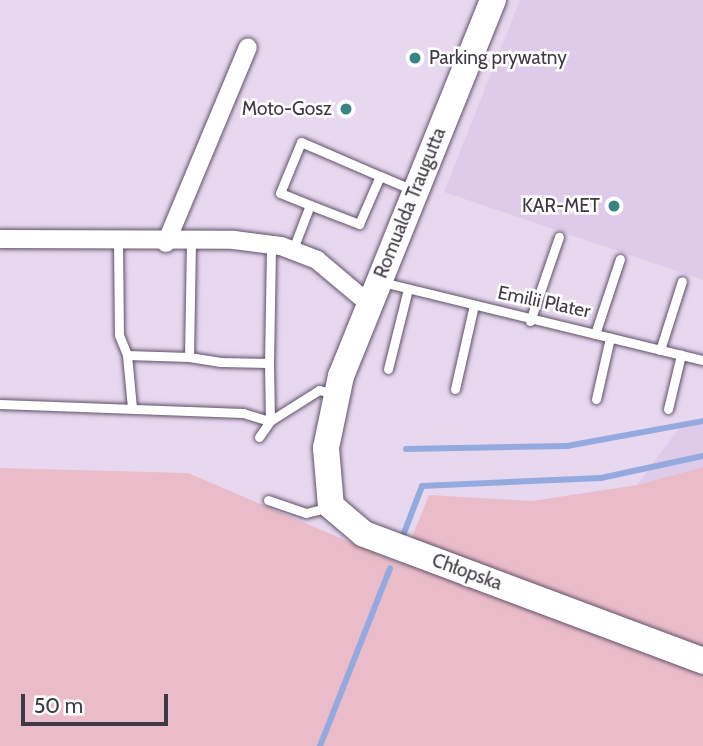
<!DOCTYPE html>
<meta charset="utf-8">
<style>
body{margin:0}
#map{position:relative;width:703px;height:746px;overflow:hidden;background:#e7d8f0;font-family:Cabin,sans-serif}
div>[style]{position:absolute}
.built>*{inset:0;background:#decbe9}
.green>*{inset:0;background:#eabcca}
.stream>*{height:6px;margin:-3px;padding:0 3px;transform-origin:3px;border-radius:3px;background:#94aadf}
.roads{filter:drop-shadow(0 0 2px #5f5266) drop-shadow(0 0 2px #5f5266)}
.lane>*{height:9px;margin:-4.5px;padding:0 4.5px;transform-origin:4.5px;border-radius:4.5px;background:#fff}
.street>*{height:18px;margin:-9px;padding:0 9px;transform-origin:9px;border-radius:9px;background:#fff}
.secondary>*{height:26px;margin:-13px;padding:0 13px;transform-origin:13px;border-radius:13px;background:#fff}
.dots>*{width:19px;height:19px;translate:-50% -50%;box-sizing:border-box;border:4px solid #fff;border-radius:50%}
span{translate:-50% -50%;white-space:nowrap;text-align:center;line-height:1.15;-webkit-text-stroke:5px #fff;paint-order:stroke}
.poi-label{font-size:19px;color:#3f3943}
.left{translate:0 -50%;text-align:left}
.right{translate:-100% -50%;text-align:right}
.street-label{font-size:19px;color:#3f3943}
.scale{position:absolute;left:21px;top:694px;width:147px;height:32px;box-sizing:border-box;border:4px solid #3f3943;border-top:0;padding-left:9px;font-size:21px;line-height:24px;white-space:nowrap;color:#3f3943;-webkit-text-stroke:5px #fff;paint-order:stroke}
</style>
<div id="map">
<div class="built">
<div style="clip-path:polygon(520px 0,703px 0,703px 280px,444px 192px)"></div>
<div style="clip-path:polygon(703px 420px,703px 467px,637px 485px,682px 424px)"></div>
</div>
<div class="green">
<div style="clip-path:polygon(703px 467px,703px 746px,0 746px,0 468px,188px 473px,401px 564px,429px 495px,532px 501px,637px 485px)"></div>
</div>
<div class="stream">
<div style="left:406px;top:449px;width:161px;rotate:-1.1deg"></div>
<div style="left:567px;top:446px;width:138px;rotate:-10.4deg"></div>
<div style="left:404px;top:533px;width:50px;rotate:-69deg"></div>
<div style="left:422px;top:486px;width:179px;rotate:-2.6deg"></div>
<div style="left:601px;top:478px;width:104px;rotate:-12.2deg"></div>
<div style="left:320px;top:746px;width:191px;rotate:-68.5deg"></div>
</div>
<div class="roads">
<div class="lane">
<div style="left:310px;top:205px;width:32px;rotate:-158deg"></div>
<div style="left:280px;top:193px;width:55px;rotate:-67.6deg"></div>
<div style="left:301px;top:142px;width:86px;rotate:23.3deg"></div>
<div style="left:118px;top:242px;width:93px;rotate:89.4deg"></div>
<div style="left:119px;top:335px;width:22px;rotate:68deg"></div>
<div style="left:127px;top:355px;width:62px;rotate:1.8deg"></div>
<div style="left:191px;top:242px;width:115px;rotate:91deg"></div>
<div style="left:189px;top:357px;width:32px;rotate:9deg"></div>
<div style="left:221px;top:362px;width:48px;rotate:1.2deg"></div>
<div style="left:269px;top:363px;width:118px;rotate:-89deg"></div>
<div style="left:293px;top:249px;width:47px;rotate:-68.9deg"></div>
<div style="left:310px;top:205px;width:53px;rotate:21.2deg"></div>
<div style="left:359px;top:224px;width:52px;rotate:-66.4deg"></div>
<div style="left:380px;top:176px;width:36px;rotate:23deg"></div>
<div style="left:382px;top:282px;width:330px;rotate:13.7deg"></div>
<div style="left:530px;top:321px;width:89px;rotate:-71deg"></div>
<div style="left:595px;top:334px;width:79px;rotate:-71.6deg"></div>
<div style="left:660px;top:350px;width:72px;rotate:-72.3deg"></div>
<div style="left:127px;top:355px;width:53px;rotate:84.6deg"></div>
<div style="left:388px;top:369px;width:78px;rotate:-76deg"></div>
<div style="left:455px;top:389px;width:82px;rotate:-77.3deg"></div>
<div style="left:596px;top:399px;width:63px;rotate:-77.1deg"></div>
<div style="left:0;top:404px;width:243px;rotate:2.1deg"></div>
<div style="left:243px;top:413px;width:28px;rotate:17deg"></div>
<div style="left:270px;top:421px;width:58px;rotate:-32.3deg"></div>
<div style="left:319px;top:390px;width:16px;rotate:15deg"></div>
<div style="left:668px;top:409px;width:56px;rotate:-76.5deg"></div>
<div style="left:259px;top:437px;width:19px;rotate:-55deg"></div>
<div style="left:270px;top:421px;width:58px;rotate:-91deg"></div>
<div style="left:268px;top:500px;width:40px;rotate:18.9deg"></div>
<div style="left:306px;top:513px;width:25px;rotate:-14deg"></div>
</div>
<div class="street">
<div style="left:0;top:239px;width:234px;rotate:0.2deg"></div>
<div style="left:234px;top:240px;width:47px;rotate:7.3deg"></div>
<div style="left:281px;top:246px;width:39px;rotate:21deg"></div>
<div style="left:317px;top:260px;width:67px;rotate:40.1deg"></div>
<div style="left:166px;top:243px;width:212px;rotate:-67.3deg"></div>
</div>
<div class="secondary">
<div style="left:493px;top:0;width:406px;rotate:112deg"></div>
<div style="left:341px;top:376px;width:74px;rotate:101.8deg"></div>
<div style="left:326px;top:448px;width:58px;rotate:85.1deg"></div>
<div style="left:331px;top:506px;width:43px;rotate:40.3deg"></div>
<div style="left:364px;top:534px;width:362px;rotate:20.5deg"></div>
</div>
</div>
<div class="dots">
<div style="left:415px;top:58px;background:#3b8486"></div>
<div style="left:346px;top:109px;background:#3b8486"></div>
<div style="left:614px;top:206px;background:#3b8486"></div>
</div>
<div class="poi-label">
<span class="left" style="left:429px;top:58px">Parking prywatny</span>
<span class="right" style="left:332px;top:109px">Moto-Gosz</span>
<span class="right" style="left:600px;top:206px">KAR-MET</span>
</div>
<div class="street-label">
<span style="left:410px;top:203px;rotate:-68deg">Romualda Traugutta</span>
<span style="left:544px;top:302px;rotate:12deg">Emilii Plater</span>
<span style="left:467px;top:572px;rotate:20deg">Chłopska</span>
</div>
<div class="scale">50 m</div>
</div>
